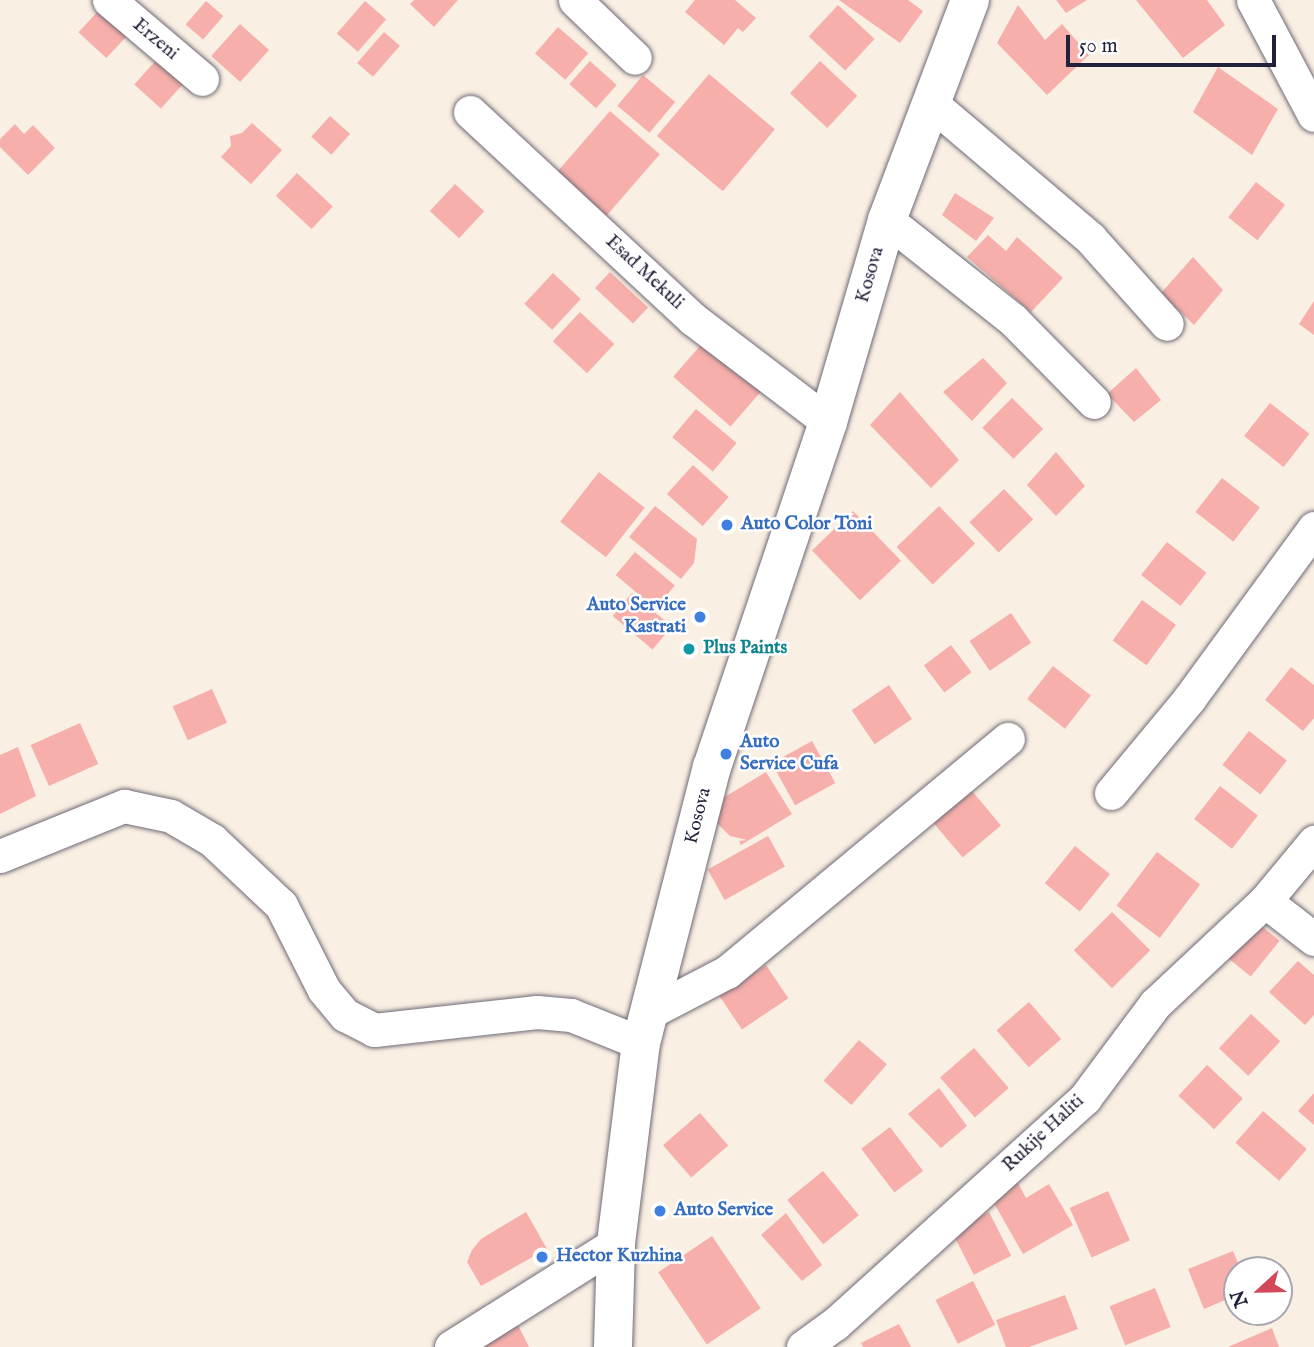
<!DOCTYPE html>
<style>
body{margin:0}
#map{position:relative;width:1314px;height:1347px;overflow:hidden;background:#faefe3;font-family:"IM FELL English",serif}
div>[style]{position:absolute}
.building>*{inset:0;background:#f6afaa;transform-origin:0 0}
.roads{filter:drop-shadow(0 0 2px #6e6a76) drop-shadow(0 0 2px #6e6a76)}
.street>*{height:33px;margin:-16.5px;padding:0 16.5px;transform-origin:16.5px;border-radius:16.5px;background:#fff}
.secondary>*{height:38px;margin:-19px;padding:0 19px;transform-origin:19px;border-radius:19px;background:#fff}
.dots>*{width:19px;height:19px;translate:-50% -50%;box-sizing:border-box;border:4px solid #fff;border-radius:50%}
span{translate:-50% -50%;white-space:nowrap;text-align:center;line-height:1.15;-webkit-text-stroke:5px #fff;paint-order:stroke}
.street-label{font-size:19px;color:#22223b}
.shop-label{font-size:19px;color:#366cbe;font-weight:700}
.left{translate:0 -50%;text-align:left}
.right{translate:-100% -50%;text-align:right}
.culture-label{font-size:19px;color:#0d838f;font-weight:700}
.north{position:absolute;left:1223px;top:1256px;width:70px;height:70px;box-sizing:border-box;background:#fff;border:2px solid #a7a7b1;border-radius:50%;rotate:248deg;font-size:19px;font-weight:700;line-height:28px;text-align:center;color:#22223b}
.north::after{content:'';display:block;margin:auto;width:24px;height:32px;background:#d1495b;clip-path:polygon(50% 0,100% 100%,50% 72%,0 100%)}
.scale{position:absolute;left:1066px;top:35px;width:210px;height:32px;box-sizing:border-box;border:4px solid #22223b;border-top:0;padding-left:9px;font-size:21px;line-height:24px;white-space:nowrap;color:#22223b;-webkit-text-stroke:5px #fff;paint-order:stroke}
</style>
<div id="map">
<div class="building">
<div style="clip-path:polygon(414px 0,458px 0,434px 27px,410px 4px)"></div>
<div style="clip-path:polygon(695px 0,735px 0,756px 18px,743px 32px,738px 28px,724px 45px,685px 12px)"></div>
<div style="clip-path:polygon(839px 0,908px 0,923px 11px,900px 43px)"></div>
<div style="clip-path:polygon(1056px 0,1087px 0,1066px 13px)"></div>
<div style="clip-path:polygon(1136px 0,1207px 0,1225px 25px,1183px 58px)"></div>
<div style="left:206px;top:1px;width:23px;height:31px;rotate:41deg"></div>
<div style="left:365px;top:1px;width:28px;height:43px;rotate:41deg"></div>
<div style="left:838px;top:5px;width:50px;height:43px;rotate:43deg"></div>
<div style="clip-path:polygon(1018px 5px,1045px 40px,1062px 24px,1089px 55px,1047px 95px,997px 43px)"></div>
<div style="left:101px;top:8px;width:38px;height:33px;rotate:43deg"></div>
<div style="left:240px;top:24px;width:39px;height:43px;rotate:42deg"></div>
<div style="left:558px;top:27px;width:40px;height:35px;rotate:41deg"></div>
<div style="left:384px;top:32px;width:21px;height:41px;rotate:41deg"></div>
<div style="left:159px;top:57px;width:36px;height:37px;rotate:42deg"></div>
<div style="left:590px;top:61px;width:36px;height:31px;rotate:42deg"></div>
<div style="left:820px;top:61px;width:51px;height:44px;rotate:43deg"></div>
<div style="clip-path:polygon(1218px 67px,1278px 109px,1252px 155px,1193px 112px)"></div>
<div style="left:709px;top:74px;width:86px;height:81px;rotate:40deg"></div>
<div style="left:643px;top:75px;width:42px;height:40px;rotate:40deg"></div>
<div style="left:610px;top:111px;width:66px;height:83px;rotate:41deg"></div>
<div style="left:330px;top:116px;width:27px;height:28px;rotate:42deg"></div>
<div style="clip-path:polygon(252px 123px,282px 150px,251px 184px,221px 157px,231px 146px,230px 136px,242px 133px)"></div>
<div style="clip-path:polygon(15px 124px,24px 134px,33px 125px,55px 148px,28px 175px,0 147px,0 139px)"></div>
<div style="left:297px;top:173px;width:49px;height:31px;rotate:43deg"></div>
<div style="left:1256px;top:182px;width:37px;height:45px;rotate:38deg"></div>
<div style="left:455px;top:184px;width:40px;height:37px;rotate:43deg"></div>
<div style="clip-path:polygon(955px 193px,994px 218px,976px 241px,942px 215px)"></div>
<div style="clip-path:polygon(988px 235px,1006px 251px,1017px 237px,1063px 278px,1031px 312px,967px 257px)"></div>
<div style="clip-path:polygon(1193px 257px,1223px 290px,1194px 325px,1161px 293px)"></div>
<div style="left:610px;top:272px;width:52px;height:22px;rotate:43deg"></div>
<div style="left:553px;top:273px;width:38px;height:42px;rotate:43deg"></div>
<div style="clip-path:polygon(1314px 301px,1314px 335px,1299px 324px)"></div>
<div style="left:580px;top:312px;width:47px;height:40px;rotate:43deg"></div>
<div style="left:706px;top:339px;width:76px;height:50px;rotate:41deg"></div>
<div style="clip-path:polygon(983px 358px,1007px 383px,972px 421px,943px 392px)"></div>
<div style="clip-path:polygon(1136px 368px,1161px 400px,1134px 422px,1107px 394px)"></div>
<div style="clip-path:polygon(900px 392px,959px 460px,931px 488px,870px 425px)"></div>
<div style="left:1012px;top:398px;width:44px;height:42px;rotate:45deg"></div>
<div style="left:1270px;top:403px;width:50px;height:42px;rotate:38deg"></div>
<div style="left:696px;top:409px;width:53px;height:37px;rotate:40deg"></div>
<div style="clip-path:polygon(1056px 452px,1085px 486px,1056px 516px,1027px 485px)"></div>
<div style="left:693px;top:465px;width:48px;height:39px;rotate:42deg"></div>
<div style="left:599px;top:472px;width:58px;height:63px;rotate:38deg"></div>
<div style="left:1222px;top:478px;width:48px;height:43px;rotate:38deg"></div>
<div style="left:1004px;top:489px;width:42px;height:48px;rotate:46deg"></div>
<div style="clip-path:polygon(655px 506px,697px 539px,694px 563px,681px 579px,629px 537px)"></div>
<div style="left:939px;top:506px;width:52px;height:59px;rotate:46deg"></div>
<div style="left:853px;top:511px;width:69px;height:57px;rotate:46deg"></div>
<div style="left:1167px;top:542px;width:50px;height:42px;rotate:38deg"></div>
<div style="left:635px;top:552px;width:52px;height:30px;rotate:40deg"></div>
<div style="left:632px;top:593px;width:52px;height:30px;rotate:40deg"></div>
<div style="left:1142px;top:600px;width:42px;height:50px;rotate:36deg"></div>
<div style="left:1011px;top:613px;width:36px;height:50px;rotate:56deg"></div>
<div style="left:951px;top:645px;width:34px;height:34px;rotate:53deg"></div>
<div style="left:1053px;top:666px;width:48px;height:42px;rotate:38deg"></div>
<div style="clip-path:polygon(1291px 667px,1314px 685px,1314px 718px,1303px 731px,1265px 700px)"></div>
<div style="left:889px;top:685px;width:41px;height:45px;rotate:56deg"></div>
<div style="left:212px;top:689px;width:37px;height:43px;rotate:66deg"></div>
<div style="left:80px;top:723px;width:45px;height:54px;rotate:66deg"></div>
<div style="left:1249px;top:731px;width:48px;height:43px;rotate:38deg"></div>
<div style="left:812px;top:741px;width:48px;height:46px;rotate:61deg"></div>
<div style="clip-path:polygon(18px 747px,36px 796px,0 814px,0 755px)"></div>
<div style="clip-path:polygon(766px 772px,792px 814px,741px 845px,739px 841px,747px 840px,730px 836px,717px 823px,718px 801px)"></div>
<div style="left:1220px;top:786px;width:48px;height:42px;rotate:38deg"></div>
<div style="left:972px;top:791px;width:45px;height:50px;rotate:50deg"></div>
<div style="left:768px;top:836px;width:35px;height:69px;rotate:61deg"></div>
<div style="left:1075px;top:846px;width:45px;height:48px;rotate:39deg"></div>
<div style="left:1157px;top:852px;width:54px;height:67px;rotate:37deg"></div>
<div style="left:1112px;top:912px;width:54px;height:54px;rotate:45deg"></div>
<div style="left:1254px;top:920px;width:33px;height:46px;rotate:39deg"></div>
<div style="clip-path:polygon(1298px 961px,1314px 975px,1314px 1015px,1305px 1025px,1269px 992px)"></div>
<div style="left:766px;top:965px;width:40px;height:56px;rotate:56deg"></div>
<div style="left:1029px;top:1002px;width:49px;height:43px;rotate:49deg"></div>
<div style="left:1251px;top:1014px;width:40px;height:47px;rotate:43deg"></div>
<div style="left:859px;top:1040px;width:37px;height:54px;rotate:41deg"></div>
<div style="left:974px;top:1048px;width:53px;height:45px;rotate:49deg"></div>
<div style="left:1207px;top:1065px;width:49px;height:42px;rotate:43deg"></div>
<div style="clip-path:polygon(939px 1088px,967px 1126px,941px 1148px,908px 1114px)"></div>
<div style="clip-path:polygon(1314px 1093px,1314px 1125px,1298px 1111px)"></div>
<div style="left:1263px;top:1111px;width:58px;height:42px;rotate:41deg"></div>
<div style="left:700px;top:1113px;width:43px;height:49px;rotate:49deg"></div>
<div style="left:890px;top:1127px;width:55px;height:36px;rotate:53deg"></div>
<div style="left:823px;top:1171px;width:57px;height:46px;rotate:51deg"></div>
<div style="clip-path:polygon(1018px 1183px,1026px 1198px,1049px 1184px,1073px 1225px,1023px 1254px,991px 1198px)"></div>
<div style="left:1108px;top:1191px;width:54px;height:42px;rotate:66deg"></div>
<div style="clip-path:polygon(526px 1212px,547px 1249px,481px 1286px,467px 1262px,472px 1250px,481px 1239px)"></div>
<div style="left:989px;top:1212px;width:49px;height:42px;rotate:63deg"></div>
<div style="clip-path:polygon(786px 1213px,822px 1265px,802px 1281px,761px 1235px)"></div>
<div style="left:712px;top:1236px;width:87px;height:65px;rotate:56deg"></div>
<div style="clip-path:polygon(1233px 1251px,1241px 1270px,1237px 1270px,1237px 1295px,1204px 1309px,1188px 1269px)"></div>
<div style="left:973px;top:1281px;width:49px;height:42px;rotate:63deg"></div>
<div style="left:1155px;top:1288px;width:42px;height:49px;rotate:68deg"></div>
<div style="clip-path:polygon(1065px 1295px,1078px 1329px,1029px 1347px,1006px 1347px,996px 1320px)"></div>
<div style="clip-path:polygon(899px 1324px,911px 1347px,863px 1347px,861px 1343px)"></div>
<div style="clip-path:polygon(518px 1325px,529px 1347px,484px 1347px,482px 1344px)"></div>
<div style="clip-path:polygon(1272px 1328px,1279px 1347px,1228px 1347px)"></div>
</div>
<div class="roads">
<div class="street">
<div style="left:109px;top:0;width:122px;rotate:40.3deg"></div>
<div style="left:575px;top:0;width:83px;rotate:44deg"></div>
<div style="left:1253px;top:0;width:130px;rotate:62.1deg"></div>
<div style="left:931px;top:103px;width:209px;rotate:40.3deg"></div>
<div style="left:1090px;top:238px;width:115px;rotate:48.2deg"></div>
<div style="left:470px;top:112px;width:304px;rotate:42.9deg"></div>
<div style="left:693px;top:319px;width:170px;rotate:37.3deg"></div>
<div style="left:887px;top:220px;width:161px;rotate:38.4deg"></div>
<div style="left:1013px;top:320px;width:115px;rotate:45.4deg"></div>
<div style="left:1111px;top:793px;width:122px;rotate:-50.3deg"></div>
<div style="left:1189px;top:699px;width:212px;rotate:-53.8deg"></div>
<div style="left:0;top:856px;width:134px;rotate:-22deg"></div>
<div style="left:124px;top:806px;width:48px;rotate:12deg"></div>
<div style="left:171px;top:816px;width:48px;rotate:30.3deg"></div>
<div style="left:212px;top:840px;width:95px;rotate:43.3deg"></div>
<div style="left:281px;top:905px;width:95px;rotate:63.2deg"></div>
<div style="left:324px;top:990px;width:33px;rotate:50deg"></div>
<div style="left:345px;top:1015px;width:33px;rotate:27deg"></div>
<div style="left:374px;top:1030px;width:164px;rotate:-6.3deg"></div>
<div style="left:537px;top:1012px;width:34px;rotate:5deg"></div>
<div style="left:571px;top:1015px;width:75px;rotate:21.8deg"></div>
<div style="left:1265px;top:901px;width:62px;rotate:37.8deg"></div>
<div style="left:650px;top:1012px;width:87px;rotate:-27.5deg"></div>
<div style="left:727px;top:972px;width:365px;rotate:-39.7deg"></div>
<div style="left:451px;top:1347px;width:195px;rotate:-32.2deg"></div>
<div style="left:803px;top:1347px;width:39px;rotate:-36deg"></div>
<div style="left:835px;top:1324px;width:337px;rotate:-42.1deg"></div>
<div style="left:1085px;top:1098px;width:117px;rotate:-53.3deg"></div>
<div style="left:1155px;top:1004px;width:151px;rotate:-43.1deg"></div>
<div style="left:1265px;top:901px;width:77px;rotate:-50.3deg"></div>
</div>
<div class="secondary">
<div style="left:613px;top:1347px;width:104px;rotate:-88.3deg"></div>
<div style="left:616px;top:1243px;width:202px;rotate:-82.9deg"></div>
<div style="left:641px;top:1043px;width:285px;rotate:-75.6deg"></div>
<div style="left:712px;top:767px;width:364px;rotate:-71.4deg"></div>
<div style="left:828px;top:422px;width:210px;rotate:-73.7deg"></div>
<div style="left:887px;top:220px;width:235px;rotate:-69.3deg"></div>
</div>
</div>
<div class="dots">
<div style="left:727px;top:525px;background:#3f7fe0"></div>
<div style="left:700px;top:617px;background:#3f7fe0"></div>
<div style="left:689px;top:649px;background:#0f9aa8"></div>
<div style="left:726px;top:754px;background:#3f7fe0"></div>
<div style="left:660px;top:1211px;background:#3f7fe0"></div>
<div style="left:542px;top:1257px;background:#3f7fe0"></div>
</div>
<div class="street-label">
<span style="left:155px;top:40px;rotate:40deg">Erzeni</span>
<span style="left:644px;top:273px;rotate:43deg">Esad Mekuli</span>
<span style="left:871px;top:275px;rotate:-74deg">Kosova</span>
<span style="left:699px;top:816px;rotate:-76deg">Kosova</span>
<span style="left:1044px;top:1134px;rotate:-43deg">Rukije Haliti</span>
</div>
<div class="shop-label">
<span class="left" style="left:741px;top:525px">Auto Color Toni</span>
<span class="right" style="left:686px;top:617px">Auto Service<br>Kastrati</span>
<span class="left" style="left:740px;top:754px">Auto<br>Service Cufa</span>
<span class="left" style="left:674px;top:1211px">Auto Service</span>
<span class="left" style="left:556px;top:1257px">Hector Kuzhina</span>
</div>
<div class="culture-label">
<span class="left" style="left:703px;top:649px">Plus Paints</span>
</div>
<div class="north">N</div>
<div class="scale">50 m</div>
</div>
